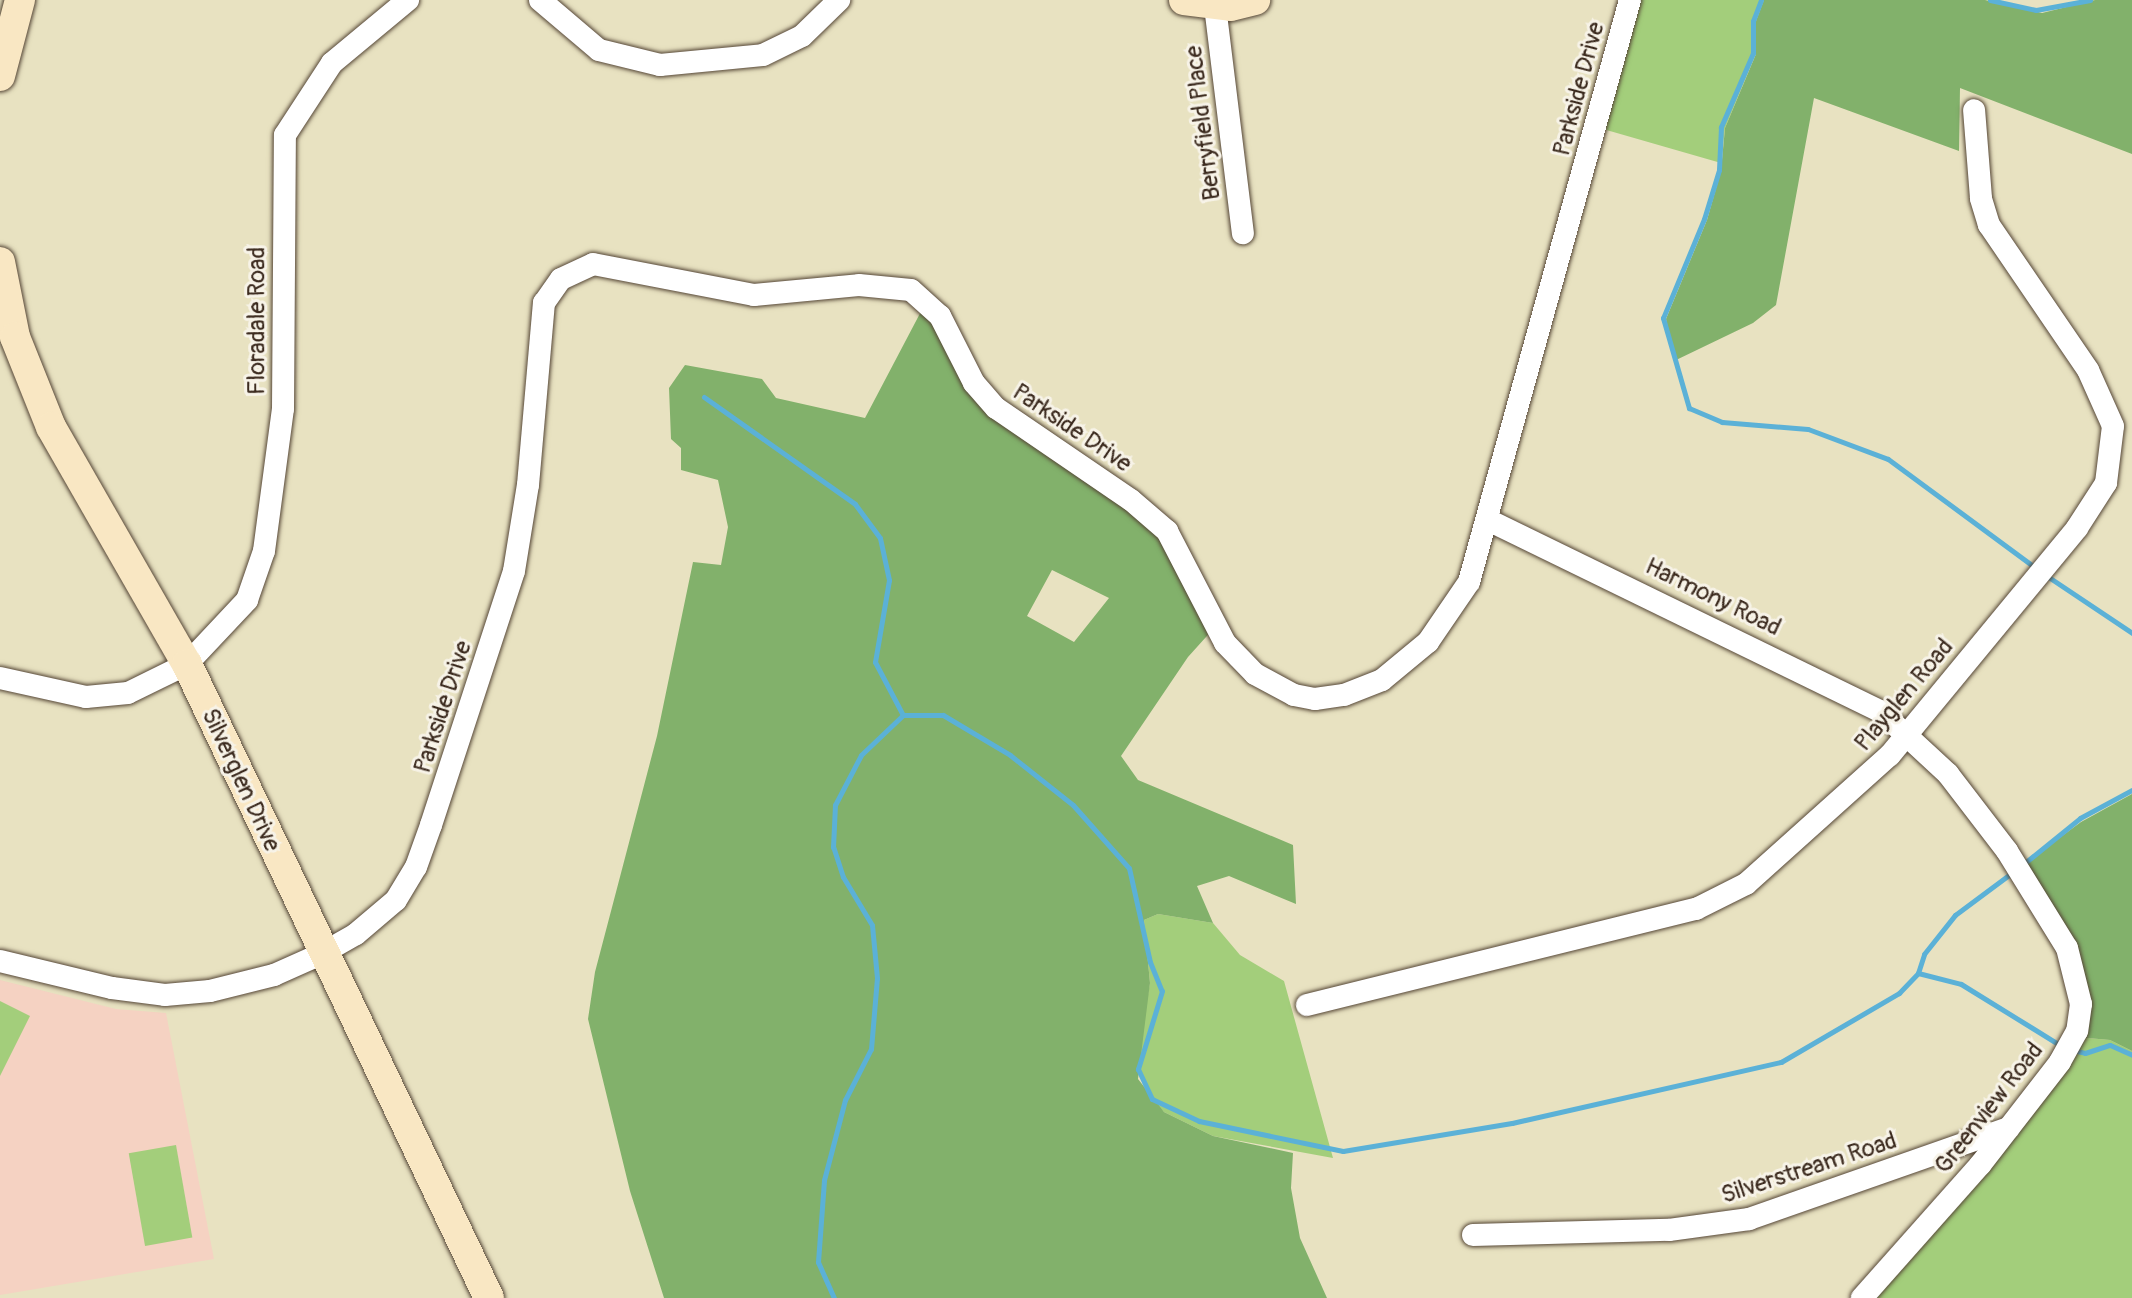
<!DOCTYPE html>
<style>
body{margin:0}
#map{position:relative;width:2132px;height:1298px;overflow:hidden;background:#e8e2c1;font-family:Pangolin,sans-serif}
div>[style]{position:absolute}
.built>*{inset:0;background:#f5d2c2}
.green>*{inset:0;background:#a3ce7b;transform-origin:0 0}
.forest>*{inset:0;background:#82b16b}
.stream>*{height:5px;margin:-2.5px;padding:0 2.5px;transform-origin:2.5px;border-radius:2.5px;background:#5bb1d7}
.roads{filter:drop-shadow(0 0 2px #554636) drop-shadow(0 0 2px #554636)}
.street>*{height:22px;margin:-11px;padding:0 11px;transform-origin:11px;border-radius:11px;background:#fff}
.secondary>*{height:30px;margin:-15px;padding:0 15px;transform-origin:15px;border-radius:15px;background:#f9e7c3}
span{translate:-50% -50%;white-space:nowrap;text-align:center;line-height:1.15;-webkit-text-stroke:6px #f7f3e8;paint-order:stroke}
.street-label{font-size:24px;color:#3b2a1e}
</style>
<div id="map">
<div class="built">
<div style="clip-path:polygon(0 980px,116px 1009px,166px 1013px,214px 1259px,0 1295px)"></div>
</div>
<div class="green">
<div style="clip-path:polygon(1630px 0,1764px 0,1756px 21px,1756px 53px,1725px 128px,1721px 163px,1596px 127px)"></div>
<div style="clip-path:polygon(1158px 914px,1213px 923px,1240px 955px,1284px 981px,1333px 1158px,1213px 1136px,1164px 1112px,1148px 1097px,1136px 1063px,1150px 983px,1144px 920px)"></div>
<div style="clip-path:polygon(0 1001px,30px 1016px,0 1076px)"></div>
<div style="clip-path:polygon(2076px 1037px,2110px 1040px,2132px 1051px,2132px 1298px,1864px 1298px)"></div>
<div style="left:176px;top:1145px;width:94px;height:48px;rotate:80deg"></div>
</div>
<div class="forest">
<div style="clip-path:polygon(1764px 0,1985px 0,2042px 13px,2095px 0,2132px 0,2132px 154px,1960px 88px,1959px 151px,1814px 98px,1776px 305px,1753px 323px,1674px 361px,1666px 319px,1707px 220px,1721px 171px,1725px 128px,1756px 54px,1756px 21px)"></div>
<div style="clip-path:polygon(evenodd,926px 302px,974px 383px,1157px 522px,1215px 627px,1188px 657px,1121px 756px,1138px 780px,1293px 845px,1296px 904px,1229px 876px,1197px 886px,1213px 923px,1158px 914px,1144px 920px,1150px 983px,1138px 1079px,1164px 1112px,1213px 1136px,1293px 1153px,1291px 1188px,1300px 1238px,1327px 1298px,664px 1298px,630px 1191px,588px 1019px,595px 972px,657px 736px,693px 562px,721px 565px,728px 527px,718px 480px,681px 470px,681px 448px,671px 439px,669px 388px,685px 365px,762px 379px,776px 398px,865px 418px,926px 302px,1052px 570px,1109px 598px,1074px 642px,1027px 616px,1052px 570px)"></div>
<div style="clip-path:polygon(2132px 794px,2132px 1051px,2110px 1040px,2076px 1037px,2084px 1004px,2019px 868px,2081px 822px)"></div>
</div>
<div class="stream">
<div style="left:1761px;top:0;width:22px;rotate:111deg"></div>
<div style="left:1753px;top:21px;width:32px;rotate:90deg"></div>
<div style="left:1753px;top:53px;width:81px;rotate:113.4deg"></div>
<div style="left:1721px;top:127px;width:43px;rotate:92.7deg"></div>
<div style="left:1719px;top:170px;width:51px;rotate:107deg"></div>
<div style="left:1704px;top:219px;width:107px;rotate:112.5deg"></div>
<div style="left:1663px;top:318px;width:94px;rotate:73.9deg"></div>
<div style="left:1689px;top:408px;width:36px;rotate:23deg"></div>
<div style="left:1722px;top:422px;width:86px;rotate:4.7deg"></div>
<div style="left:1808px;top:429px;width:85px;rotate:20.6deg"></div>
<div style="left:1888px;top:459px;width:184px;rotate:36.4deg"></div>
<div style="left:1990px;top:0;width:47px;rotate:12.3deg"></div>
<div style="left:2036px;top:10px;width:55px;rotate:-10.5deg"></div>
<div style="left:704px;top:397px;width:185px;rotate:35.3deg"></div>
<div style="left:855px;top:504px;width:42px;rotate:53.7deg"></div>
<div style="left:880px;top:538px;width:43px;rotate:77.9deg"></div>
<div style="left:889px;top:580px;width:83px;rotate:99.7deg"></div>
<div style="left:875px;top:662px;width:60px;rotate:62.2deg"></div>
<div style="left:2044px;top:574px;width:106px;rotate:33.8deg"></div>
<div style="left:2021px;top:866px;width:76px;rotate:-39.1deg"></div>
<div style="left:2080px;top:818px;width:59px;rotate:-28.3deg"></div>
<div style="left:1918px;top:973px;width:44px;rotate:14.3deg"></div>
<div style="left:1961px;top:984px;width:120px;rotate:31.7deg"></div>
<div style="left:2073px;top:1050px;width:12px;rotate:14deg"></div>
<div style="left:2085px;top:1053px;width:26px;rotate:-18deg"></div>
<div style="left:2110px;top:1045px;width:24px;rotate:24deg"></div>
<div style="left:834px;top:1298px;width:39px;rotate:-114deg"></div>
<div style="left:818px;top:1262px;width:82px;rotate:-85.8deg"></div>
<div style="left:824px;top:1180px;width:83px;rotate:-75.3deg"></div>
<div style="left:845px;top:1100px;width:57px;rotate:-63deg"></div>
<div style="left:871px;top:1049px;width:71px;rotate:-85.2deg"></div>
<div style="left:877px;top:978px;width:53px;rotate:-95.4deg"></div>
<div style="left:872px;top:925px;width:56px;rotate:-121.1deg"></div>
<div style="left:843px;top:877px;width:32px;rotate:-108deg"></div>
<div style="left:833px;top:847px;width:42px;rotate:-87.3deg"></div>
<div style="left:835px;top:805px;width:56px;rotate:-62.5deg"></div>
<div style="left:861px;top:755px;width:58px;rotate:-43.6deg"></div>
<div style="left:903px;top:715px;width:40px"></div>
<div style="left:943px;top:715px;width:78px;rotate:30.8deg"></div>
<div style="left:1010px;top:755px;width:80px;rotate:38.4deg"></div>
<div style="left:1073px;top:805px;width:84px;rotate:48.4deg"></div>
<div style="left:1129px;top:868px;width:96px;rotate:77.4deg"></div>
<div style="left:1150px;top:962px;width:31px;rotate:68deg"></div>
<div style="left:1162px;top:991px;width:82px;rotate:107.1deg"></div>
<div style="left:1138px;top:1069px;width:33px;rotate:65deg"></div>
<div style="left:1152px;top:1099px;width:52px;rotate:25.1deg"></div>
<div style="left:1199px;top:1121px;width:147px;rotate:11.8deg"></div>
<div style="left:1343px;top:1151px;width:171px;rotate:-9.4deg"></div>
<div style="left:1512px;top:1123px;width:276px;rotate:-12.8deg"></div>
<div style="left:1781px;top:1062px;width:137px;rotate:-30.3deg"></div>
<div style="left:1899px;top:993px;width:28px;rotate:-46deg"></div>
<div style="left:1918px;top:973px;width:20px;rotate:-72deg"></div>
<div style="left:1924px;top:954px;width:50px;rotate:-51.5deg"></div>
<div style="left:1955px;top:915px;width:72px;rotate:-36.6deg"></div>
</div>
<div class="roads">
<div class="street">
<div style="left:540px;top:0;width:77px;rotate:40.3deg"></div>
<div style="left:599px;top:50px;width:63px;rotate:13.8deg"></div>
<div style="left:660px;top:65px;width:103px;rotate:-5.5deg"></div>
<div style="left:763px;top:55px;width:43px;rotate:-26deg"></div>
<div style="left:802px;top:36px;width:52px;rotate:-44.2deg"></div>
<div style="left:1215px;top:6px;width:229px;rotate:83deg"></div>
<div style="left:1488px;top:520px;width:436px;rotate:26deg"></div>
<div style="left:1880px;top:711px;width:93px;rotate:42.8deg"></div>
<div style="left:1948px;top:774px;width:97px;rotate:52.5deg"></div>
<div style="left:2007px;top:851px;width:114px;rotate:58.3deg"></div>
<div style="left:2067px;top:948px;width:58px;rotate:76deg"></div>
<div style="left:2081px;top:1004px;width:27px;rotate:98deg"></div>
<div style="left:2077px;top:1031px;width:35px;rotate:119deg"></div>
<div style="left:2060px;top:1062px;width:130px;rotate:127.8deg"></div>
<div style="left:1980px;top:1165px;width:178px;rotate:131.6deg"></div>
<div style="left:0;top:678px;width:88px;rotate:12.5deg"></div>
<div style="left:86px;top:697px;width:42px;rotate:-5.4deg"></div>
<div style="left:128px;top:693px;width:66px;rotate:-26.2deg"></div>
<div style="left:187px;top:664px;width:88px;rotate:-46.8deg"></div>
<div style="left:247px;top:600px;width:52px;rotate:-70.9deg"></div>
<div style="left:264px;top:551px;width:143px;rotate:-82.4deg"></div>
<div style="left:283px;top:409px;width:274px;rotate:-89.6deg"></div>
<div style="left:285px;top:135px;width:86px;rotate:-56.9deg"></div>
<div style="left:332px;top:63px;width:99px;rotate:-39.7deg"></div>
<div style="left:0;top:961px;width:115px;rotate:13.6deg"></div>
<div style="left:112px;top:988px;width:53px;rotate:7.5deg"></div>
<div style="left:165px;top:995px;width:45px;rotate:-5.1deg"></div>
<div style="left:210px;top:991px;width:66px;rotate:-14deg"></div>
<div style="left:274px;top:975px;width:51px;rotate:-24.1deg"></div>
<div style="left:321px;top:954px;width:40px;rotate:-29.7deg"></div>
<div style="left:356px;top:934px;width:52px;rotate:-40.4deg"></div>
<div style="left:396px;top:900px;width:39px;rotate:-59deg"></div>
<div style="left:416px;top:867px;width:45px;rotate:-70.3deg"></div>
<div style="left:431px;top:825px;width:267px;rotate:-71.9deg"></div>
<div style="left:514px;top:571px;width:87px;rotate:-80.8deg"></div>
<div style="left:528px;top:485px;width:183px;rotate:-85deg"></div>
<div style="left:544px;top:303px;width:29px;rotate:-55deg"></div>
<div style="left:561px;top:279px;width:35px;rotate:-25deg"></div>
<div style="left:593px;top:264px;width:164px;rotate:10.9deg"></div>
<div style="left:754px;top:295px;width:105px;rotate:-5.4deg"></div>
<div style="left:859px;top:285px;width:52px;rotate:5.5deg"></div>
<div style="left:911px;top:290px;width:39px;rotate:42deg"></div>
<div style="left:940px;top:316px;width:75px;rotate:63.1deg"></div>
<div style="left:974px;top:383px;width:33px;rotate:49deg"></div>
<div style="left:996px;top:408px;width:163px;rotate:34.3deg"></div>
<div style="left:1131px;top:500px;width:48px;rotate:40.7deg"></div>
<div style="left:1167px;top:531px;width:126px;rotate:62.6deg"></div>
<div style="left:1225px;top:643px;width:43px;rotate:45.9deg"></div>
<div style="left:1255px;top:674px;width:44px;rotate:28.3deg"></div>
<div style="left:1294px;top:695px;width:21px;rotate:11deg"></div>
<div style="left:1315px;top:699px;width:29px;rotate:-8deg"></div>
<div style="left:1344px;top:695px;width:41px;rotate:-21.5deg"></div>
<div style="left:1382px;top:680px;width:60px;rotate:-39.6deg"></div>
<div style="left:1428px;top:642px;width:73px;rotate:-55.7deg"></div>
<div style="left:1469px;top:582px;width:604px;rotate:-74.54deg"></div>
<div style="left:1307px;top:1005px;width:401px;rotate:-13.9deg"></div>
<div style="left:1696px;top:909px;width:56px;rotate:-26.6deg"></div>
<div style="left:1746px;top:884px;width:193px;rotate:-41.9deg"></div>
<div style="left:1890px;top:755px;width:294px;rotate:-50.5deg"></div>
<div style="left:2077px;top:528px;width:54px;rotate:-57.2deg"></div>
<div style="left:2106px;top:483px;width:57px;rotate:-83deg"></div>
<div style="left:2113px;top:426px;width:61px;rotate:-114.1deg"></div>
<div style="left:2088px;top:370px;width:176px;rotate:-124.3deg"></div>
<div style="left:1989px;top:225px;width:28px;rotate:-107deg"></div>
<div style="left:1981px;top:198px;width:88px;rotate:-94.5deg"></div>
<div style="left:1473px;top:1235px;width:196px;rotate:-1.5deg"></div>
<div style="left:1669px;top:1230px;width:81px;rotate:-7.8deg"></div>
<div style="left:1749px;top:1219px;width:275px;rotate:-19.3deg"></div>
</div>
<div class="secondary">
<div style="left:1184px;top:0;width:47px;rotate:7.3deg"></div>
<div style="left:1231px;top:6px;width:25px;rotate:-14deg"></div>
<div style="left:0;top:76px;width:79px;rotate:-75.3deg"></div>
<div style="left:0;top:262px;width:76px;rotate:78.7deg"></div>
<div style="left:15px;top:337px;width:97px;rotate:68.2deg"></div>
<div style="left:51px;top:427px;width:273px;rotate:60.2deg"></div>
<div style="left:187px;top:664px;width:702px;rotate:64.53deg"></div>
</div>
</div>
<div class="street-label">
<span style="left:1579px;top:89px;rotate:-75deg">Parkside Drive</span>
<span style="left:1203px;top:123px;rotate:-97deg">Berryfield Place</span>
<span style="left:257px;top:321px;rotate:-90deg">Floradale Road</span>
<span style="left:1072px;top:428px;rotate:34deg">Parkside Drive</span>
<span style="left:1713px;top:597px;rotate:26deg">Harmony Road</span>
<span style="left:1904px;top:695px;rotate:-50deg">Playglen Road</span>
<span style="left:443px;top:707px;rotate:-72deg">Parkside Drive</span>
<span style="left:241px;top:780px;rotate:65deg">Silverglen Drive</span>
<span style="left:1989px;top:1108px;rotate:-52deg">Greenview Road</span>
<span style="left:1809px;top:1168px;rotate:-18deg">Silverstream Road</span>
</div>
</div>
